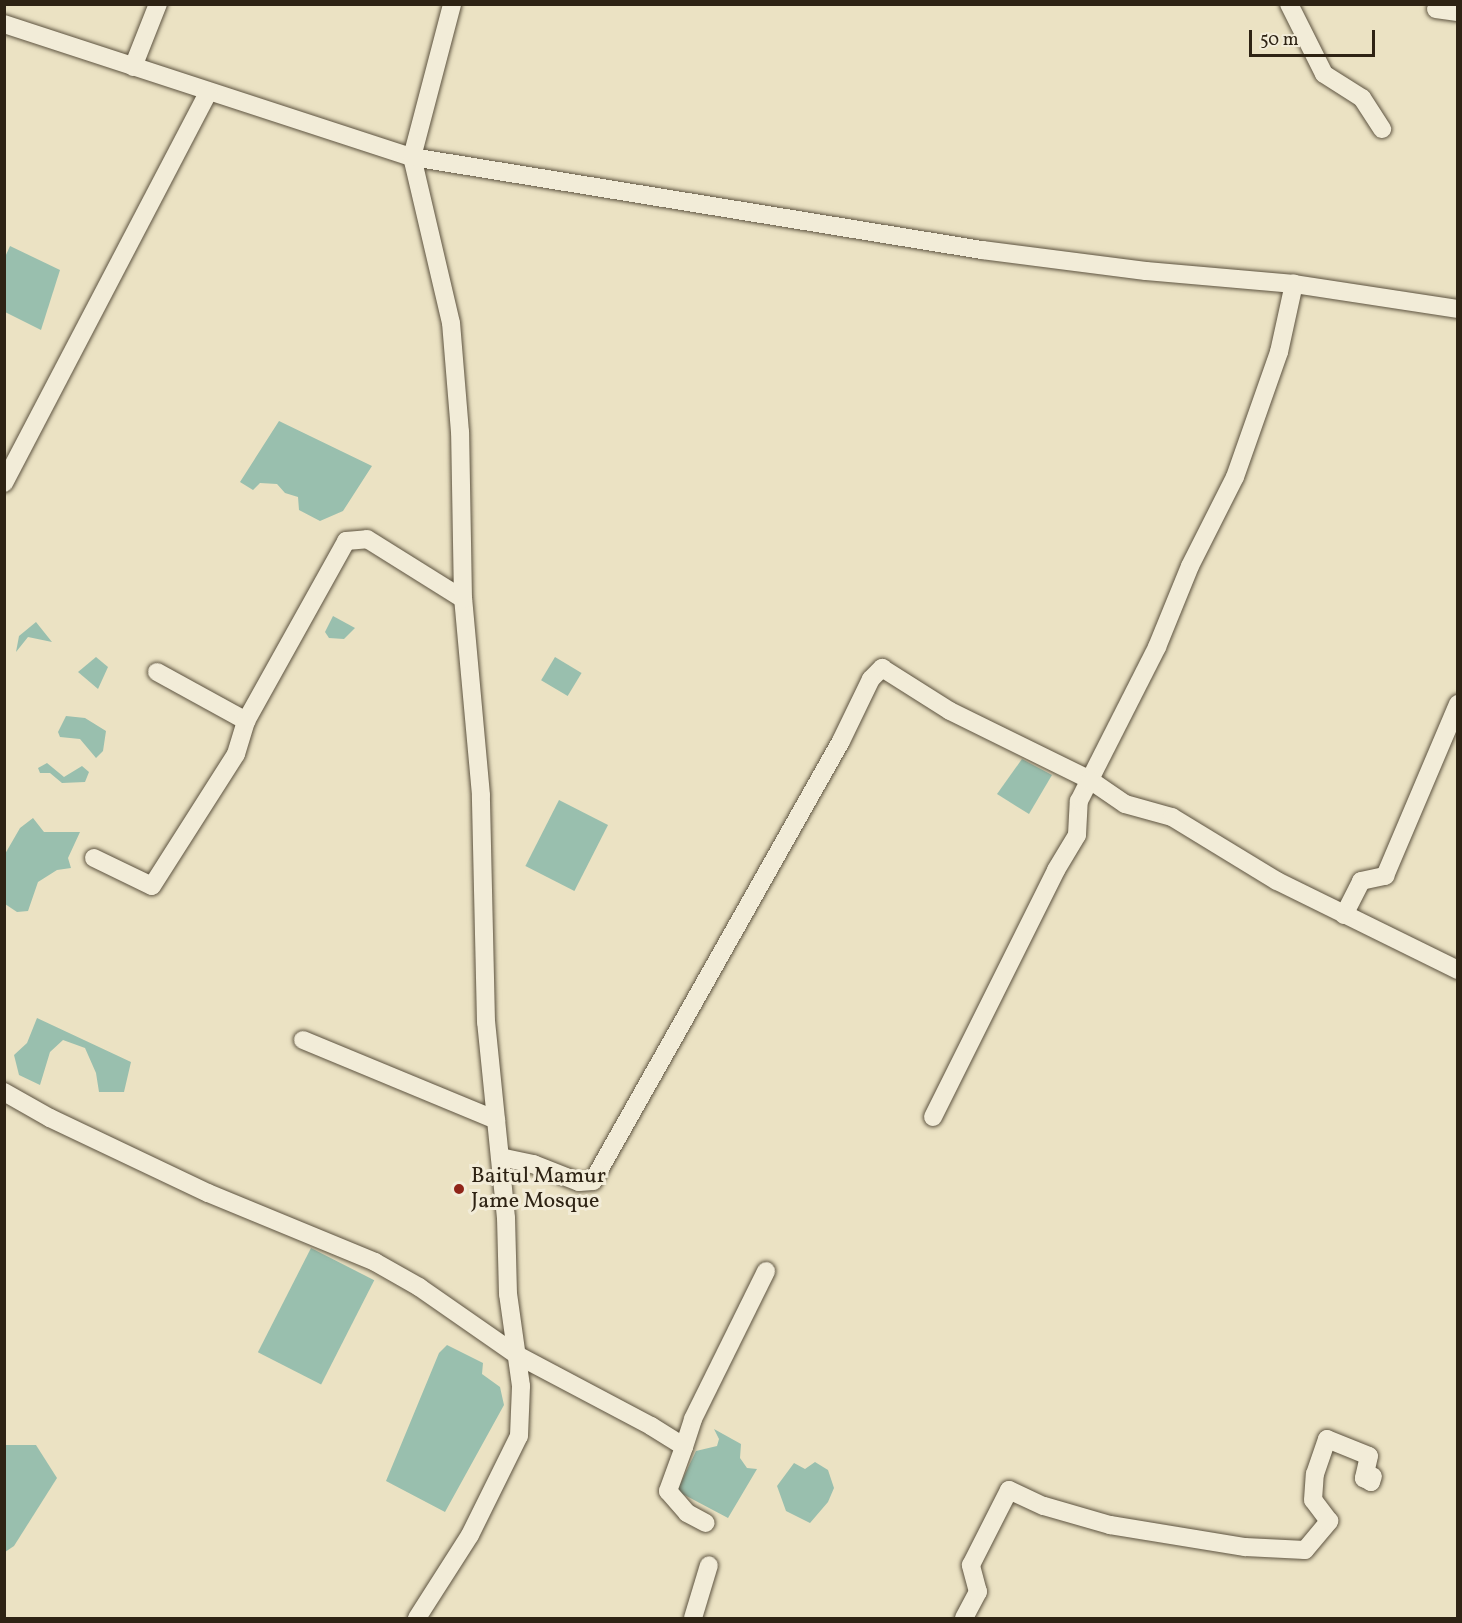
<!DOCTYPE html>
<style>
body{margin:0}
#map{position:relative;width:1462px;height:1623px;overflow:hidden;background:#ebe2c3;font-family:Vollkorn,serif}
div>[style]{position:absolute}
.water>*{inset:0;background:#99bfae;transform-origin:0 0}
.roads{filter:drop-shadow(0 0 2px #5d5340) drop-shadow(0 0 2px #5d5340)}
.street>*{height:18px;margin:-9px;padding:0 9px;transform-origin:9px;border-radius:9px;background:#f2ecd8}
.dots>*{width:16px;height:16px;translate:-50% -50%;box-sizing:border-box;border:3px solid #f2ecd8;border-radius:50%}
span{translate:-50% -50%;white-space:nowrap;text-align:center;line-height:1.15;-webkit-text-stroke:6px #f2ecd8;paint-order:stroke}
.poi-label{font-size:22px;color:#2e2314}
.left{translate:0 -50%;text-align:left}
.frame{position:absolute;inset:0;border:6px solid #2e2314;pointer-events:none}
.scale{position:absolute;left:1249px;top:30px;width:126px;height:27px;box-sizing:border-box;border:3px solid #2e2314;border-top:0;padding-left:8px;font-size:18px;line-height:21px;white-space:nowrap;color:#2e2314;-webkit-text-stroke:4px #f2ecd8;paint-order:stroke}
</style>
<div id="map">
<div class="water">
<div style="clip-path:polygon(10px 246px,60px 270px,41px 330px,5px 312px,5px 257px)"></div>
<div style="clip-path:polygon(279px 421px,372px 466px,343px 511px,320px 521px,299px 510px,298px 497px,285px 493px,277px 484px,260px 483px,253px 490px,240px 482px)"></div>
<div style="clip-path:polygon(333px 616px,355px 628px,344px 639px,329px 638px,325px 632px)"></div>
<div style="clip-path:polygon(36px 622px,52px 642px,28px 637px,16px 652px,19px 636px)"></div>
<div style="clip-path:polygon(96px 657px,108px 667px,98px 689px,78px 672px)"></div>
<div style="left:555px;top:657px;width:31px;height:27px;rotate:31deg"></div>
<div style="clip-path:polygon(66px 716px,85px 718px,106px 731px,103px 751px,96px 758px,80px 739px,60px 737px,58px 732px)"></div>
<div style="clip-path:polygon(1022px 759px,1052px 775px,1029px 814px,997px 794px)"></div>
<div style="clip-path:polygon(47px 763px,64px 777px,82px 766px,89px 772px,85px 782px,62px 783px,50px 773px,40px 773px,38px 768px)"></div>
<div style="left:559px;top:800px;width:55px;height:74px;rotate:27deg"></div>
<div style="clip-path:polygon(33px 818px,44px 832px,80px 832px,68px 858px,71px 868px,57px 870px,38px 882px,28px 911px,17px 912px,5px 904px,5px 854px,20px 828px)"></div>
<div style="clip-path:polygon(37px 1018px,131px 1062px,124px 1092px,99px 1092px,96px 1073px,85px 1048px,63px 1040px,50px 1052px,40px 1085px,19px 1075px,14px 1055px,27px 1043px)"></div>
<div style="left:311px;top:1248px;width:71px;height:117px;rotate:27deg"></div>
<div style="clip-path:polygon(447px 1345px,483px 1363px,482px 1374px,500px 1387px,504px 1405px,445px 1512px,386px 1481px,439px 1353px)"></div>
<div style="clip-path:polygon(714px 1429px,741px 1444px,740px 1458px,747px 1468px,757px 1469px,728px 1518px,677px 1491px,696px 1451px,717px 1446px,719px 1439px)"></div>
<div style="clip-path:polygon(5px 1445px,36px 1445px,57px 1478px,14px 1546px,5px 1552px)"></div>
<div style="clip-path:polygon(815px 1462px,828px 1470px,834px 1488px,828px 1502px,810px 1523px,786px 1511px,777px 1486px,794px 1463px,805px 1469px)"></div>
</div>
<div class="roads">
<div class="street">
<div style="left:1289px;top:4px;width:78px;rotate:63.4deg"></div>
<div style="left:1324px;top:74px;width:45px;rotate:32.3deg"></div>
<div style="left:1362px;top:98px;width:37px;rotate:57deg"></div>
<div style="left:1436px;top:9px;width:22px;rotate:8deg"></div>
<div style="left:4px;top:24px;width:429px;rotate:18.1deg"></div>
<div style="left:412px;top:157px;width:578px;rotate:9.27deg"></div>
<div style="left:982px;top:250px;width:165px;rotate:7.3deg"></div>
<div style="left:1146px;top:271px;width:149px;rotate:5deg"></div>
<div style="left:1294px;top:284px;width:166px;rotate:8.7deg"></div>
<div style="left:133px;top:67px;width:68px;rotate:-68.4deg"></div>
<div style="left:4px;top:483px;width:440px;rotate:-62.4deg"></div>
<div style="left:157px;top:672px;width:102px;rotate:28.8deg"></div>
<div style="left:94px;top:858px;width:64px;rotate:25.8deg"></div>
<div style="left:152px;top:886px;width:156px;rotate:-57.5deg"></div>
<div style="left:236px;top:754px;width:34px;rotate:-73deg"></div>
<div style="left:246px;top:721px;width:206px;rotate:-60.9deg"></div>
<div style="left:346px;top:541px;width:21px;rotate:-5deg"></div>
<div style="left:367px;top:539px;width:113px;rotate:32deg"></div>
<div style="left:1344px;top:915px;width:38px;rotate:-63deg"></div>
<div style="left:1361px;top:881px;width:25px;rotate:-12deg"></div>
<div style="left:1385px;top:876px;width:187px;rotate:-67deg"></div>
<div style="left:303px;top:1040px;width:209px;rotate:22.5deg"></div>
<div style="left:4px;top:1092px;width:53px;rotate:29.5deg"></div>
<div style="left:50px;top:1118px;width:175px;rotate:25.4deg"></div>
<div style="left:208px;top:1193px;width:181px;rotate:22.4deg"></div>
<div style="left:375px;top:1262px;width:51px;rotate:29.6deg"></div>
<div style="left:419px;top:1287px;width:119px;rotate:34.8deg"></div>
<div style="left:517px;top:1355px;width:152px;rotate:27.9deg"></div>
<div style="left:651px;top:1426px;width:39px;rotate:32deg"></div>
<div style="left:684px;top:1447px;width:47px;rotate:110deg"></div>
<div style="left:668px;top:1491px;width:29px;rotate:49deg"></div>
<div style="left:687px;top:1513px;width:21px;rotate:28deg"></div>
<div style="left:933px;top:1117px;width:276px;rotate:-63.5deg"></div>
<div style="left:1056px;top:870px;width:41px;rotate:-59deg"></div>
<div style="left:1077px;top:835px;width:34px;rotate:-87deg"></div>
<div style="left:1079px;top:801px;width:173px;rotate:-63.1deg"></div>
<div style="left:1157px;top:647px;width:87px;rotate:-67.8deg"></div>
<div style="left:1190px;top:566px;width:100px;rotate:-63.2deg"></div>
<div style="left:1235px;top:477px;width:133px;rotate:-70.6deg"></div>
<div style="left:1279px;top:352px;width:70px;rotate:-77.6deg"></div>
<div style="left:500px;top:1157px;width:34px;rotate:12deg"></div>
<div style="left:533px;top:1164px;width:49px;rotate:21.4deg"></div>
<div style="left:579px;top:1182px;width:14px;rotate:-4deg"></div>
<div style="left:593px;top:1181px;width:505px;rotate:-60.59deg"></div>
<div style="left:841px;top:741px;width:69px;rotate:-64.2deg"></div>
<div style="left:871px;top:679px;width:16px;rotate:-45deg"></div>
<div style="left:882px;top:668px;width:80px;rotate:32.3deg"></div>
<div style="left:950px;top:711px;width:156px;rotate:26.2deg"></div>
<div style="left:1090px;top:780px;width:42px;rotate:34.4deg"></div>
<div style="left:1125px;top:804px;width:49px;rotate:15.5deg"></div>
<div style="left:1172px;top:817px;width:123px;rotate:31.4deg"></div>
<div style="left:1277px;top:881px;width:202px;rotate:26.2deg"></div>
<div style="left:684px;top:1447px;width:29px;rotate:-72deg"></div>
<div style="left:693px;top:1419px;width:165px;rotate:-63.7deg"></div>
<div style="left:417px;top:1618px;width:98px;rotate:-57.4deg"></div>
<div style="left:470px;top:1535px;width:110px;rotate:-63.7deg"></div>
<div style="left:519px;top:1436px;width:50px;rotate:-87.7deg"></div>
<div style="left:521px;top:1386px;width:93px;rotate:-98deg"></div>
<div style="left:508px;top:1294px;width:76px;rotate:-91.5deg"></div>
<div style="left:506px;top:1218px;width:197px;rotate:-95.8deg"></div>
<div style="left:486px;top:1022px;width:227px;rotate:-91.3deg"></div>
<div style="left:481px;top:795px;width:197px;rotate:-95.2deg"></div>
<div style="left:463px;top:599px;width:167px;rotate:-91deg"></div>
<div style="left:460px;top:432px;width:109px;rotate:-94.7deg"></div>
<div style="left:451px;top:323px;width:171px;rotate:-103.2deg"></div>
<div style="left:412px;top:157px;width:158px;rotate:-75.3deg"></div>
<div style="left:693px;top:1618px;width:55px;rotate:-73.2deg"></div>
<div style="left:964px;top:1618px;width:30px;rotate:-62deg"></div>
<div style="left:978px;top:1592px;width:28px;rotate:-105deg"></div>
<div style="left:971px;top:1565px;width:84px;rotate:-63.1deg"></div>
<div style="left:1009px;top:1490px;width:38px;rotate:25deg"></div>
<div style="left:1044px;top:1506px;width:69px;rotate:16.1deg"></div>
<div style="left:1110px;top:1525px;width:137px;rotate:9.3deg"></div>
<div style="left:1245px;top:1547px;width:60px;rotate:2.9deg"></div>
<div style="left:1305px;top:1550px;width:38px;rotate:-50deg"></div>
<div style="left:1329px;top:1521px;width:26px;rotate:-127deg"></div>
<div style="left:1313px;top:1500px;width:26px;rotate:-86deg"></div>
<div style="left:1315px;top:1474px;width:37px;rotate:-71deg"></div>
<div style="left:1327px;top:1439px;width:45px;rotate:22deg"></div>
<div style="left:1369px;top:1456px;width:23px;rotate:103deg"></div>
<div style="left:1364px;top:1478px;width:8px;rotate:30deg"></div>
<div style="left:1371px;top:1482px;width:6px;rotate:-72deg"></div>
</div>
</div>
<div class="dots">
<div style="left:459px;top:1189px;background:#8f2418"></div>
</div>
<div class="poi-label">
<span class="left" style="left:471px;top:1189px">Baitul Mamur<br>Jame Mosque</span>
</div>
<div class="frame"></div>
<div class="scale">50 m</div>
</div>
